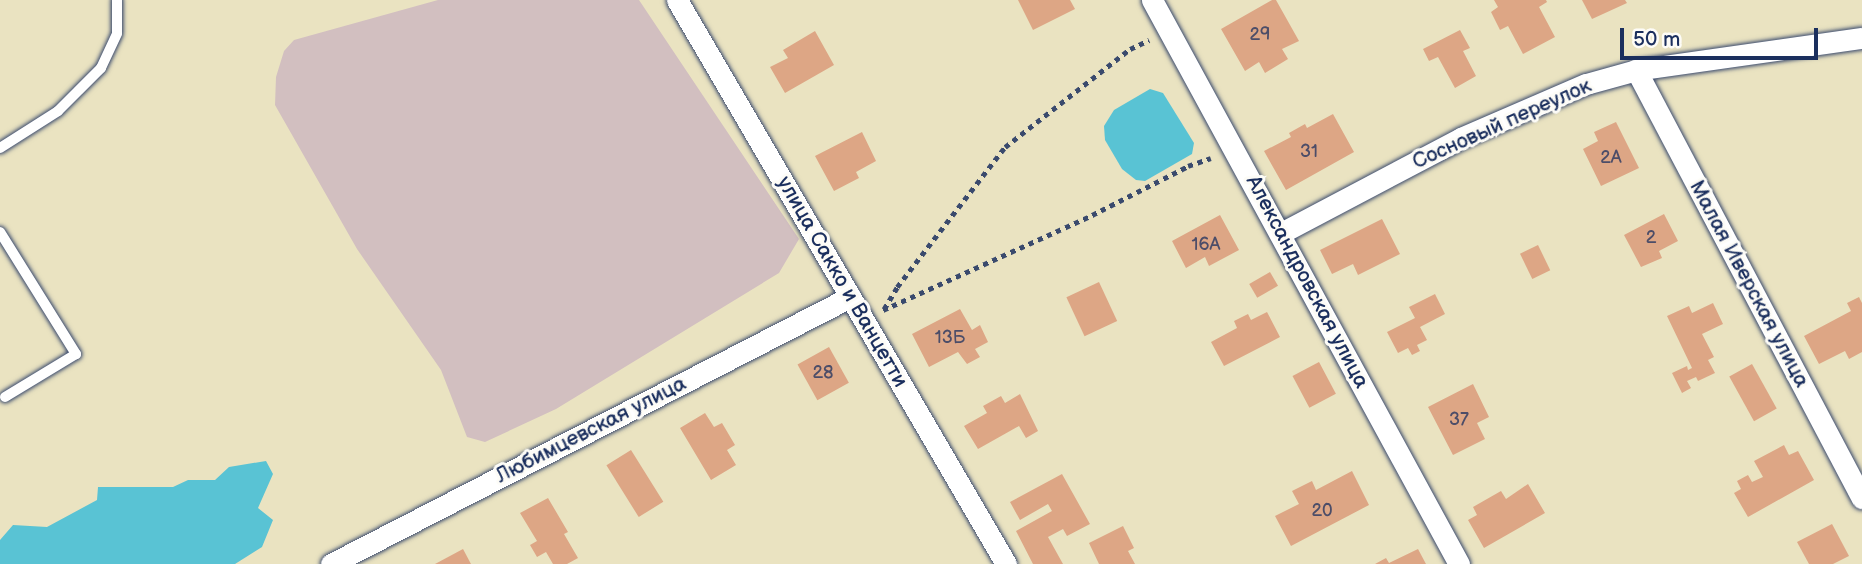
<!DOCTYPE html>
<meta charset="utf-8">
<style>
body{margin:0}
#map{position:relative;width:1862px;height:564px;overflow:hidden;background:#eae3c1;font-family:"Balsamiq Sans",sans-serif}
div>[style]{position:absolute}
.industrial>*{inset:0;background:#d2bfc0}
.water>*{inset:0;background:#59c3d4}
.building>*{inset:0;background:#dda685;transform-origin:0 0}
.path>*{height:4.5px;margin-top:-2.25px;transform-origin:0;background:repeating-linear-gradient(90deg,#3a4a6d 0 5px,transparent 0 10px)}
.roads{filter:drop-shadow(0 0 2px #3a4a6d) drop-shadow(0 0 2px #3a4a6d)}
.service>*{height:10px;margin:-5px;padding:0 5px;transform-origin:5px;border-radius:5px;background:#fff}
.minor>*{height:21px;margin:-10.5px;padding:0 10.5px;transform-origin:10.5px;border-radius:10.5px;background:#fff}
span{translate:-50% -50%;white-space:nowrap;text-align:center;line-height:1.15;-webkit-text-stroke:6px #fdfcf7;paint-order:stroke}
.number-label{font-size:18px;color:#4c4d68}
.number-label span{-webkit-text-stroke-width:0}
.street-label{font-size:21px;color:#1b2f5e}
.scale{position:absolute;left:1620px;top:28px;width:198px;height:32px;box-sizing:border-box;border:4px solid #1b2f5e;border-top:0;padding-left:9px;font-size:21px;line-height:24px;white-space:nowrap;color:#1b2f5e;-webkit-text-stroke:5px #fdfcf7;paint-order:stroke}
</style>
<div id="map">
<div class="industrial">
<div style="clip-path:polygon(438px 0,639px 0,799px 239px,779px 273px,556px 409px,485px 442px,467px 437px,441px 370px,357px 249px,275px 105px,276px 77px,284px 51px,294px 40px)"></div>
</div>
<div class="water">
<div style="clip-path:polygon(1150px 89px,1163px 93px,1194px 143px,1192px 154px,1145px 181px,1136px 180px,1122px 169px,1105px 140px,1104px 126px,1114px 110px)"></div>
<div style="clip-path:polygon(266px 461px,273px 474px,258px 508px,273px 520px,262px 547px,235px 564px,0 564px,0 540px,13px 525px,47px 527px,97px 500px,98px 487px,173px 487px,188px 480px,215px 480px,229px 467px)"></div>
</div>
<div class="building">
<div style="clip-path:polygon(1018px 0,1070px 0,1075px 9px,1033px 30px)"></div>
<div style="clip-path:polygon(1272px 0,1276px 0,1299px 41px,1282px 49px,1288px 59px,1265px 73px,1259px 62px,1245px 71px,1221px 29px)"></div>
<div style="clip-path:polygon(1494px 0,1546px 0,1547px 2px,1539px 7px,1555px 37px,1523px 54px,1508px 26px,1500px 30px,1491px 12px,1498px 7px)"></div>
<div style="clip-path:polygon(1582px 0,1625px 0,1627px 3px,1592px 19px)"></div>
<div style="clip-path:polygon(1460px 30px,1470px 48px,1463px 51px,1476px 76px,1455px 88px,1438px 57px,1429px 61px,1423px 49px)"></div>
<div style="clip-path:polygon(815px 31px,834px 65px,785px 93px,770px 67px,788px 58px,783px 50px)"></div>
<div style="clip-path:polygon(1333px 114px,1354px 152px,1286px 190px,1264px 151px,1291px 137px,1289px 133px,1305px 124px,1307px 128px)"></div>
<div style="clip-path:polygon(1616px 122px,1639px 168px,1601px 186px,1583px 149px,1598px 141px,1594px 132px)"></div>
<div style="clip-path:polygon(862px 132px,876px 161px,856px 172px,859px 178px,834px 191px,815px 156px)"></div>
<div style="clip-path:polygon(1664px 214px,1678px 241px,1659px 251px,1662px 258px,1641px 267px,1624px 235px)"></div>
<div style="clip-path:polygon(1220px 215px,1239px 250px,1209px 266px,1205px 257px,1186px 268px,1172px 241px)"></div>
<div style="clip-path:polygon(1382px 219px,1400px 254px,1358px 275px,1353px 264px,1332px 274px,1320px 250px)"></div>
<div style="left:1538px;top:245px;width:28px;height:20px;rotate:64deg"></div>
<div style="left:1270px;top:272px;width:16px;height:24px;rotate:60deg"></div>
<div style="left:1099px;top:282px;width:43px;height:36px;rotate:65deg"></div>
<div style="clip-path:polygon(1435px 294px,1445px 314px,1420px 327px,1427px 340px,1417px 345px,1420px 351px,1412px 355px,1408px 348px,1398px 353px,1387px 332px,1415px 318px,1409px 307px)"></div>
<div style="clip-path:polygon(1859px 297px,1862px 303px,1862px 352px,1849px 359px,1845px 351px,1819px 364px,1804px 336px,1851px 311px,1847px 303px)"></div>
<div style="clip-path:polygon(1713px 303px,1723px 324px,1702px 334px,1714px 357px,1708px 360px,1715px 373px,1698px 381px,1696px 377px,1687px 381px,1691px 388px,1682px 393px,1672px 373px,1687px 366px,1688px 370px,1692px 368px,1667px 316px,1689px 306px,1692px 313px)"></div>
<div style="clip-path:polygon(960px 309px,972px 330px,980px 325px,988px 342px,975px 349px,980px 357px,967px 364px,958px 352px,929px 367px,912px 334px)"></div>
<div style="clip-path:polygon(1267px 312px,1280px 337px,1224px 366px,1211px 342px,1237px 328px,1234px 321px,1248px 314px,1251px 320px)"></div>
<div style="left:829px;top:347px;width:41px;height:36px;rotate:61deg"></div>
<div style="left:1319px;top:362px;width:36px;height:30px;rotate:62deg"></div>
<div style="left:1752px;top:364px;width:51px;height:26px;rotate:61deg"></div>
<div style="clip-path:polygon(1473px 384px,1489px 417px,1477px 423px,1485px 439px,1453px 455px,1428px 407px)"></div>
<div style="clip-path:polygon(1020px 394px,1038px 431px,1026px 438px,1019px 426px,978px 449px,964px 426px,987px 413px,983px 406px,1001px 396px,1005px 403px)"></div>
<div style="clip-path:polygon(705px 413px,714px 427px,722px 423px,735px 445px,727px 450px,736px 465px,711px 480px,680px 428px)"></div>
<div style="clip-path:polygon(1784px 445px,1789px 455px,1798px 451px,1814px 480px,1748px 517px,1734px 493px,1741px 489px,1737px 481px,1748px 475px,1752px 482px,1763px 477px,1754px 461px)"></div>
<div style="left:631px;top:450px;width:61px;height:29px;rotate:58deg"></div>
<div style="clip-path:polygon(1352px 471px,1369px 505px,1291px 546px,1275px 516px,1299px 504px,1292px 491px,1312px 481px,1316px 490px)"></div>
<div style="clip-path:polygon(1062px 474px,1090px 524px,1067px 536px,1063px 529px,1048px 537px,1063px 564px,1033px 564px,1016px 531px,1052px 511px,1048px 504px,1020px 520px,1010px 502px)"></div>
<div style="clip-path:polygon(1528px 484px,1545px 513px,1484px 548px,1468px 520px,1477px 515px,1473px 507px,1501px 491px,1506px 499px)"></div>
<div style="clip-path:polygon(548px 498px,568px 532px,564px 534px,578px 558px,567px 564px,553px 564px,546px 552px,537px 557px,530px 545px,537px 541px,520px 513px)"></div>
<div style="clip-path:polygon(1832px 524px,1849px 556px,1833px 564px,1809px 564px,1797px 542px)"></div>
<div style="clip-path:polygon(1123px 526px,1134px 548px,1128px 551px,1135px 564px,1099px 564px,1089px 543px)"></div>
<div style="clip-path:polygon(463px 549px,471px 564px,435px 564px)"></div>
<div style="clip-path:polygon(1418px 549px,1426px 564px,1375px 564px,1386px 558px,1389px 563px)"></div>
</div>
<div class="path">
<div style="left:884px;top:309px;width:26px;rotate:-59deg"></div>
<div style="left:897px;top:287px;width:177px;rotate:-52.4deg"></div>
<div style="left:1005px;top:147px;width:159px;rotate:-38.1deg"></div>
<div style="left:1130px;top:49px;width:21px;rotate:-25deg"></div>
<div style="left:883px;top:310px;width:230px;rotate:-24.4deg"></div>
<div style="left:1092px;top:215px;width:108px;rotate:-27deg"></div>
<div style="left:1188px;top:166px;width:24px;rotate:-19deg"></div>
</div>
<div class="roads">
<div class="service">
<div style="left:0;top:148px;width:69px;rotate:-32.5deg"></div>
<div style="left:58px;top:111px;width:61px;rotate:-45deg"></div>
<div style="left:101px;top:68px;width:38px;rotate:-65deg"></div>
<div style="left:117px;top:33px;width:33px;rotate:-90deg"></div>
<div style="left:0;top:232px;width:144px;rotate:58.1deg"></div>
<div style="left:76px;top:354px;width:83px;rotate:148.8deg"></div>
</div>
<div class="minor">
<div style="left:677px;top:0;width:653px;rotate:59.74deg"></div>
<div style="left:1152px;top:0;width:642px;rotate:61.44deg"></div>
<div style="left:1636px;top:70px;width:484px;rotate:62.2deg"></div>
<div style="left:1281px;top:233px;width:204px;rotate:-27.8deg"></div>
<div style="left:1461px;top:138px;width:136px;rotate:-23.4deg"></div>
<div style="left:1586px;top:84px;width:52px;rotate:-15.6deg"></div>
<div style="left:1636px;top:70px;width:228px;rotate:-8.1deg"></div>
<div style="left:331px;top:564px;width:584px;rotate:-27.22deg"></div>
</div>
</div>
<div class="number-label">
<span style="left:1260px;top:35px">29</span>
<span style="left:1309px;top:152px">31</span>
<span style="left:1611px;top:158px">2А</span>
<span style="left:1651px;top:238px">2</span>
<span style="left:1206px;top:245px">16А</span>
<span style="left:950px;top:338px">13Б</span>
<span style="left:823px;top:373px">28</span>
<span style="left:1459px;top:420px">37</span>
<span style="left:1322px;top:511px">20</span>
</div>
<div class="street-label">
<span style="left:1502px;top:124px;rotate:-24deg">Сосновый переулок</span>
<span style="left:842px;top:282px;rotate:60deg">улица Сакко и Ванцетти</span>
<span style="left:1307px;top:282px;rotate:62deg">Александровская улица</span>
<span style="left:1749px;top:284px;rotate:62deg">Малая Иверская улица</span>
<span style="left:591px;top:430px;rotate:-27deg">Любимцевская улица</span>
</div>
<div class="scale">50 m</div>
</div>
